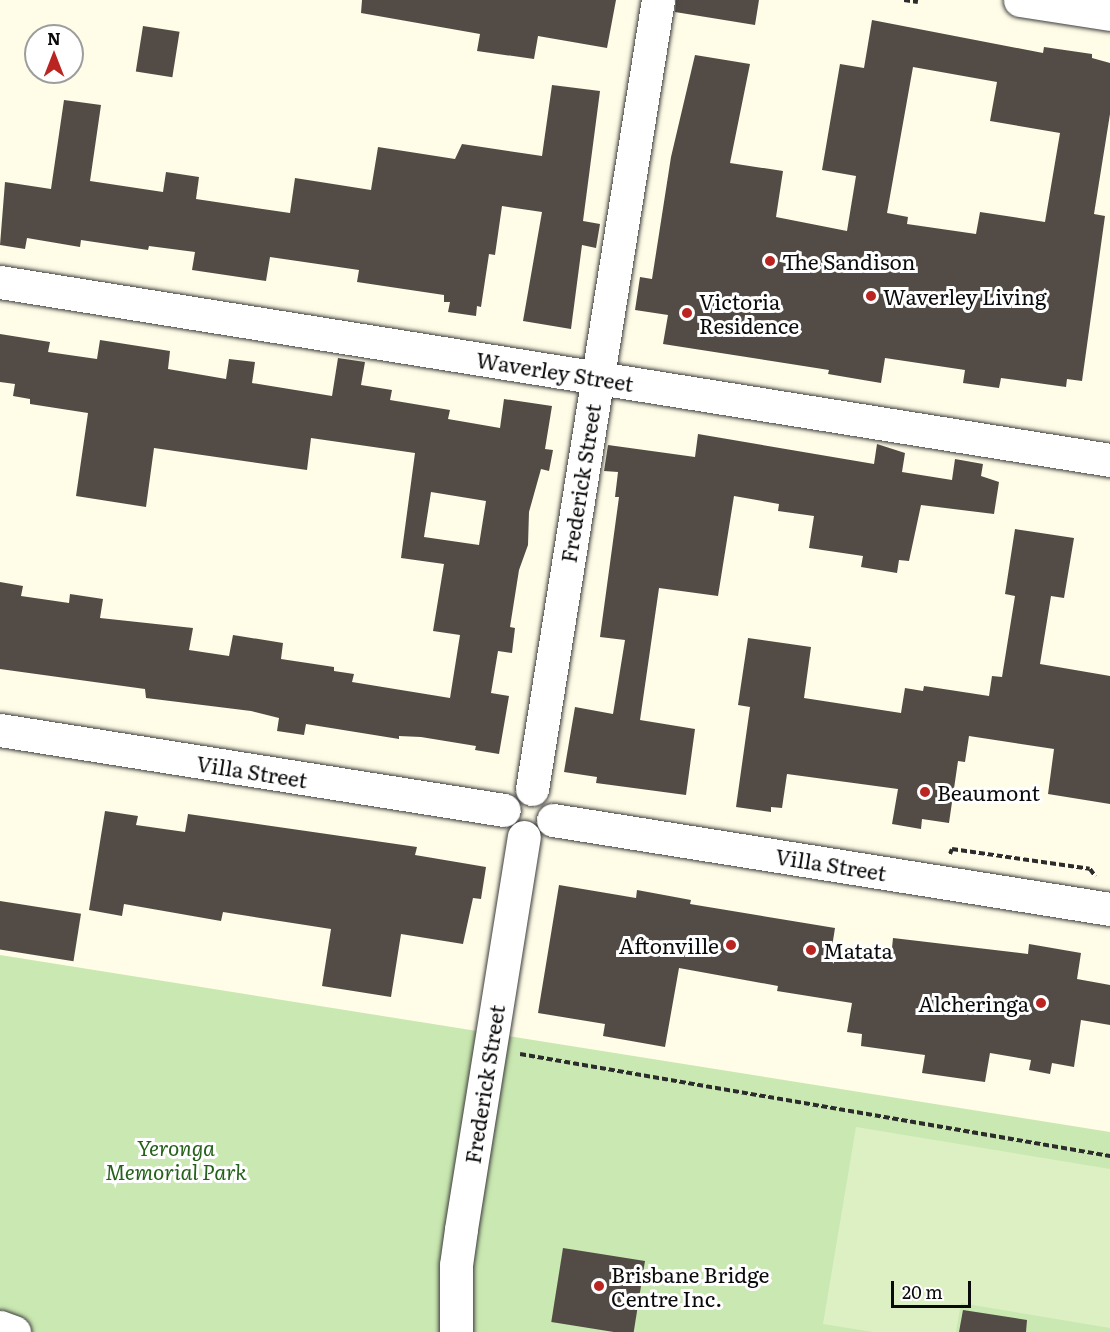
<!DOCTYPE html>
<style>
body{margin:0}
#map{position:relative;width:1110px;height:1332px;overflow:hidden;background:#fffce7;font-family:Literata,serif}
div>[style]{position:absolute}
.green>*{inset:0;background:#cae8b1}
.pitch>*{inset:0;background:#ddf0c3}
.building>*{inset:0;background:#534c46;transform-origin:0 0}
.path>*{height:4px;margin-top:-2px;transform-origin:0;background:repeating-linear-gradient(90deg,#2c2c2c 0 6px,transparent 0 9px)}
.roads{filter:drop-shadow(0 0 2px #3d3d3d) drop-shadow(0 0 2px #3d3d3d)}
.minor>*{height:33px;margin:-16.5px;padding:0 16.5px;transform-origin:16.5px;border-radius:16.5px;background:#fff}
.dots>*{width:16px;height:16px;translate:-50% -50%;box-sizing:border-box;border:3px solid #fff;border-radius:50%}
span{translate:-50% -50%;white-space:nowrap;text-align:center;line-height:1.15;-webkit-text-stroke:6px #fff;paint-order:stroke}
.poi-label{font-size:21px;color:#0a0a0a}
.left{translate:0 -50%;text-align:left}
.right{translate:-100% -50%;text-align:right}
.street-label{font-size:21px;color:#0a0a0a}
.park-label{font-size:21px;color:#25611b;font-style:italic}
.north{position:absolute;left:24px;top:24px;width:60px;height:60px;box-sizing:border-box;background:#fff;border:2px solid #9d9d9d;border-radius:50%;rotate:0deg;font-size:16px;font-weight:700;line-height:24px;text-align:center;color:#0a0a0a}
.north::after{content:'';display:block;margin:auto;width:21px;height:27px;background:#ba2522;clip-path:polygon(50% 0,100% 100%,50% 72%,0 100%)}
.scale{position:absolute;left:891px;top:1281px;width:80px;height:27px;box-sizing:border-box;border:3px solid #0a0a0a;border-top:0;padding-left:8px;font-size:18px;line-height:21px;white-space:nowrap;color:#0a0a0a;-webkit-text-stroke:4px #fff;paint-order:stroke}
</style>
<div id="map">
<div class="green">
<div style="clip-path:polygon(0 955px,1110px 1132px,1110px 1332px,0 1332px)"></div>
</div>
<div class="pitch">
<div style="clip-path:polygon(856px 1127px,1110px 1169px,1110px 1328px,961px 1303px,956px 1332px,873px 1332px,823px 1324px)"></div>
</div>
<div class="building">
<div style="clip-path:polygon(362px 0,616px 0,607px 48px,538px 36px,534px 59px,477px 51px,480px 34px,361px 13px)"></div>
<div style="clip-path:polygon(676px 0,759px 0,755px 25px,675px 12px)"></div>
<div style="clip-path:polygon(evenodd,872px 20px,1043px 53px,1044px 47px,1092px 54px,1092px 58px,1110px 63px,1110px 114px,1094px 214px,1105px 216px,1082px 381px,1067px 379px,1066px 387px,1001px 378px,999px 388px,963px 383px,965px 370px,885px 358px,881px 383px,828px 374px,829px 370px,663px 344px,668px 315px,635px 310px,640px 277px,652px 279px,671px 157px,695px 55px,750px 64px,730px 163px,783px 171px,776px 217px,847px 231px,856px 176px,822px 170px,840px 64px,864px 68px,872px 20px,913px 67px,997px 82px,990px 121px,1060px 133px,1045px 222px,980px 212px,976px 234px,907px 224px,908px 217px,887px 213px,913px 67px)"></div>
<div style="left:143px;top:26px;width:37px;height:46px;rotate:9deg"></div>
<div style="clip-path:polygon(552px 85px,600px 91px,583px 221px,600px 224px,596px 248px,582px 245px,571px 329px,523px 321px,542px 212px,502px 206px,495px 255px,489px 254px,481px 307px,477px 306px,476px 316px,448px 312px,450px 302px,444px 302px,444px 295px,357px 282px,359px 270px,270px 257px,266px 281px,192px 270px,195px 252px,149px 246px,148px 250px,81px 240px,80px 247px,27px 238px,25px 249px,0 245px,5px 182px,51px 189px,64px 100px,101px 105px,90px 181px,163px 192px,166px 172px,199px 177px,196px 199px,290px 213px,295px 178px,371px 190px,378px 147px,455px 159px,462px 144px,542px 156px)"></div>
<div style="clip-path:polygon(evenodd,0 334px,50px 342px,48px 352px,97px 359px,100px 340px,170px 351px,168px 369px,226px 379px,229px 359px,255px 362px,252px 383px,332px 396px,338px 358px,365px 362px,361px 385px,392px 390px,390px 400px,450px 410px,448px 419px,500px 428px,504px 399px,552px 406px,545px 449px,553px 450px,549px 471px,541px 469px,529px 512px,528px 545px,519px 570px,510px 627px,515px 628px,512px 653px,498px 651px,491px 693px,509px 696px,499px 754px,475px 750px,476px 746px,421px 737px,399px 736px,399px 739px,306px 724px,304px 735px,277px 731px,279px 718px,251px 711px,146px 698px,145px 689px,0 669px,0 582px,23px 586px,21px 596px,69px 603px,70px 594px,103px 599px,100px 618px,193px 628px,189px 650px,229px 656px,233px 635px,283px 643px,281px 659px,334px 667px,334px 671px,354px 674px,352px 682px,450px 698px,460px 635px,433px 631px,444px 564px,401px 558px,415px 453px,311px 438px,307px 470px,154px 448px,146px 507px,76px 496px,88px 413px,30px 404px,30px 399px,13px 396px,15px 384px,0 382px,0 334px,431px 492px,486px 501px,479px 545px,424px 537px,431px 492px)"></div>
<div style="clip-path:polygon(698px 434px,874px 464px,877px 444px,905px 453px,902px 472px,952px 480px,955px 459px,983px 464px,981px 476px,999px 482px,994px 514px,921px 505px,909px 561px,899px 560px,897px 573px,861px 567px,863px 556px,809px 548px,814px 516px,778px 511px,779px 504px,734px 496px,718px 596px,659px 588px,640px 720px,695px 729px,686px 795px,596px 783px,597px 777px,564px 772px,575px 707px,613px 714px,625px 640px,600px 637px,619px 497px,615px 497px,618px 472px,604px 471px,608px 445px,695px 457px)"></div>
<div style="clip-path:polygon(1015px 529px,1074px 538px,1064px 598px,1051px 596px,1040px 664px,1110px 676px,1110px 804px,1048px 794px,1054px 749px,969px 736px,965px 762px,958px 761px,949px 823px,922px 819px,921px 829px,892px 824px,898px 789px,787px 774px,782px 808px,771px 807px,771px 812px,736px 807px,750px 707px,738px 705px,748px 638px,811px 647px,804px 698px,901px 713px,905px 688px,923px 691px,924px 686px,989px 696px,992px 676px,1002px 677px,1015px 596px,1005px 594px)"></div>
<div style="clip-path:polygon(105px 811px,138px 816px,136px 825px,185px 832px,188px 814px,417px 847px,415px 855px,486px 867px,481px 899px,473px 898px,463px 944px,401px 934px,391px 997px,322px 986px,331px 929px,223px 912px,221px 921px,124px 904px,122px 916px,89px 910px)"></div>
<div style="clip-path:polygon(559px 885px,636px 898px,637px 890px,691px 900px,690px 904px,835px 928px,832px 947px,874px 953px,875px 945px,892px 948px,893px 938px,1028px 954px,1029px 944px,1081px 953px,1077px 979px,1110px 985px,1110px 1025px,1081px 1020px,1074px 1067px,1052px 1063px,1050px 1074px,1029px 1070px,1031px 1060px,990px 1053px,985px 1082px,922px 1073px,925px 1055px,861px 1046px,862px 1034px,847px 1032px,852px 1003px,777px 991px,778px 986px,679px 968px,665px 1047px,603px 1036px,605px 1024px,538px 1013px)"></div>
<div style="left:0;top:901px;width:82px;height:48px;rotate:9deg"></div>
<div style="left:563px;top:1248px;width:83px;height:75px;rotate:9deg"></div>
<div style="clip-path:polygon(963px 1310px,1027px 1320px,1026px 1332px,959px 1332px)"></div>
</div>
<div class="path">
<div style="left:904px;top:0;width:14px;rotate:8deg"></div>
<div style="left:950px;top:854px;width:5px;rotate:-68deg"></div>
<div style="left:952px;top:849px;width:139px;rotate:8.2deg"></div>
<div style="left:1090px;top:869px;width:9px;rotate:54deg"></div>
<div style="left:520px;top:1054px;width:599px;rotate:9.81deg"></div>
</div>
<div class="roads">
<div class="minor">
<div style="left:1020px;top:0;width:91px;rotate:8.8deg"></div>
<div style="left:0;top:282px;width:1124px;rotate:9.11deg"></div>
<div style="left:0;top:730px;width:510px;rotate:9.02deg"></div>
<div style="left:532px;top:789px;width:799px;rotate:-80.93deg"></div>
<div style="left:553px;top:820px;width:564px;rotate:9.08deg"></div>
<div style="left:0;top:1327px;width:15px;rotate:20deg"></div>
<div style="left:456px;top:1332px;width:67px;rotate:-90deg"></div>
<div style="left:456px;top:1265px;width:36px;rotate:-82deg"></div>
<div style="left:461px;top:1229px;width:397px;rotate:-80.9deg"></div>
</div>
</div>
<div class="dots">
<div style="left:770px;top:261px;background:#ba2522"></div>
<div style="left:871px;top:296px;background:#ba2522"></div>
<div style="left:687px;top:313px;background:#ba2522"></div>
<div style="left:925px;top:792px;background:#ba2522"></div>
<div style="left:731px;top:945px;background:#ba2522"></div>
<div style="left:811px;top:950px;background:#ba2522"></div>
<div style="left:1041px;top:1003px;background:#ba2522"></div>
<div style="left:599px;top:1286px;background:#ba2522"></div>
</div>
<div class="poi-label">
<span class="left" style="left:782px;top:261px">The Sandison</span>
<span class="left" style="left:883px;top:296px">Waverley Living</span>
<span class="left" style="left:699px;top:313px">Victoria<br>Residence</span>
<span class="left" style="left:937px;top:792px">Beaumont</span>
<span class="right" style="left:719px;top:945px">Aftonville</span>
<span class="left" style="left:823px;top:950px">Matata</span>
<span class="right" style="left:1029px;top:1003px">Alcheringa</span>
<span class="left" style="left:611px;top:1286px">Brisbane Bridge<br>Centre Inc.</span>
</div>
<div class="street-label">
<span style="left:555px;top:371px;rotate:9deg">Waverley Street</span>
<span style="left:580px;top:483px;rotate:-81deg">Frederick Street</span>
<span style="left:252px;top:771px;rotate:9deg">Villa Street</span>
<span style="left:831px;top:864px;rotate:9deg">Villa Street</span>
<span style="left:484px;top:1084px;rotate:-81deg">Frederick Street</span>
</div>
<div class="park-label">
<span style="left:176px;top:1159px">Yeronga<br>Memorial Park</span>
</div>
<div class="north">N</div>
<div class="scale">20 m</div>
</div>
